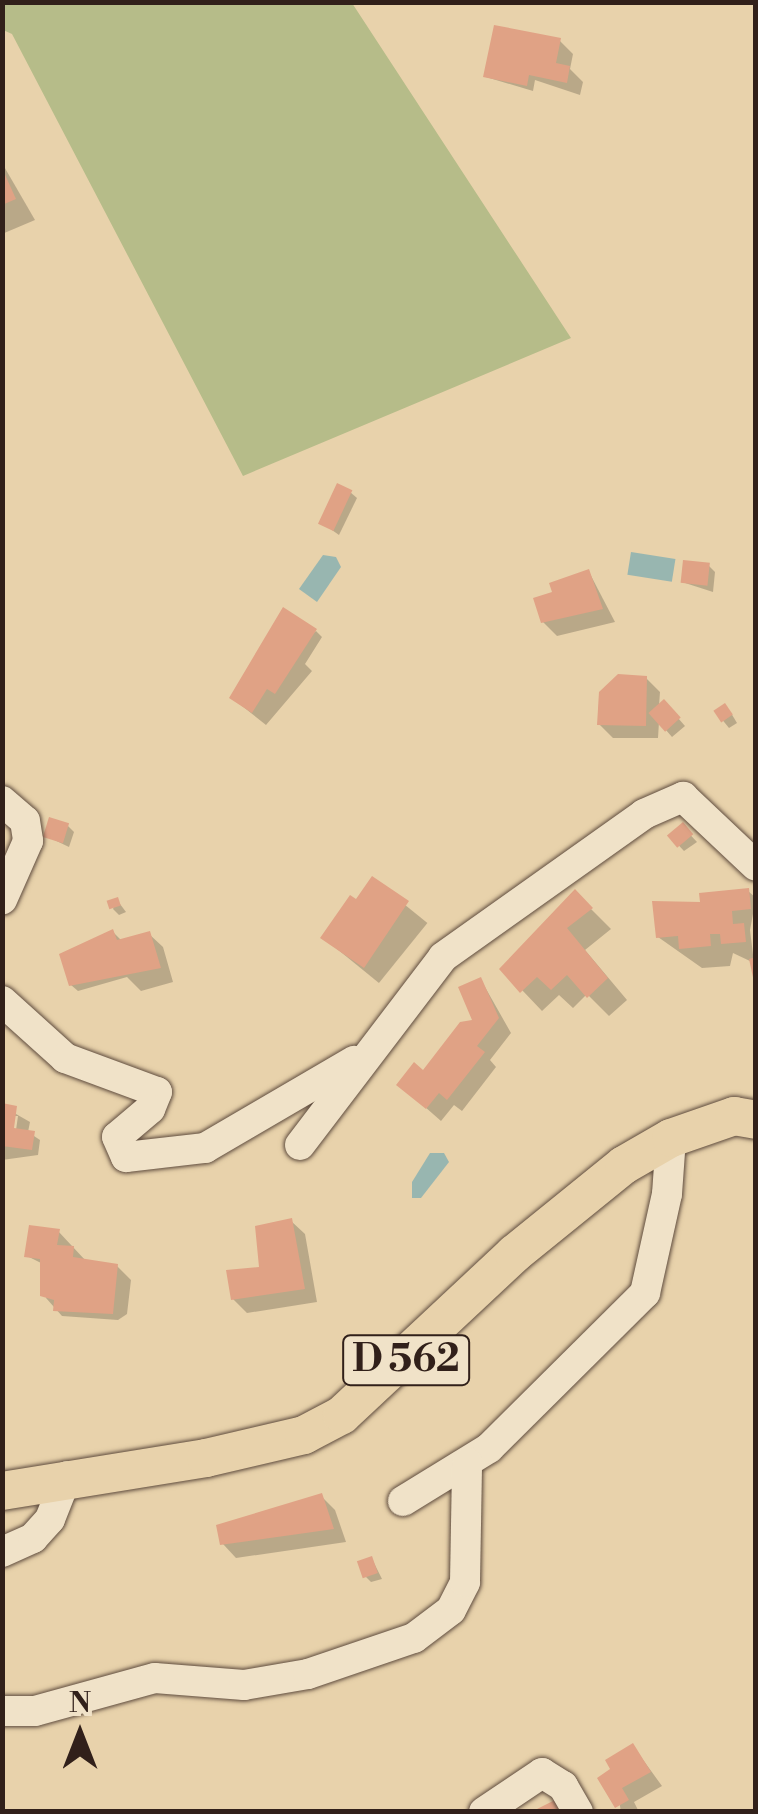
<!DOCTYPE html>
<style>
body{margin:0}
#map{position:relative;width:758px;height:1814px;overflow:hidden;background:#e8d2ab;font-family:"Libre Bodoni",serif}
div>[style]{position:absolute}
.green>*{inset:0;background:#b6bc89}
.water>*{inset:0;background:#98b6b0;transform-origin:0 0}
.shadow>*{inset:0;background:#0003;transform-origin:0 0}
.building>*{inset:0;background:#e0a285;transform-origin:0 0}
.roads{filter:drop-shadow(0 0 2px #5f4c3e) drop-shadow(0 0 2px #5f4c3e)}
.minor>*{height:30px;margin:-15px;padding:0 15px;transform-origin:15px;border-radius:15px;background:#f0e2c8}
.major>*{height:38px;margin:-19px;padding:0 19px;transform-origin:19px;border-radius:19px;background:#e8d2ab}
span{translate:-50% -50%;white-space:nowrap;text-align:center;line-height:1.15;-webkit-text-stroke:8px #f0e2c8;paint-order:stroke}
.shield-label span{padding:2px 8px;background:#f0e2c8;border:2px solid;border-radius:8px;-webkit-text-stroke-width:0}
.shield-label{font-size:38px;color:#31201a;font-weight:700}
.frame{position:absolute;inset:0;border:5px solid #31201a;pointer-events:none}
.north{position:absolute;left:30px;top:1684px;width:100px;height:100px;-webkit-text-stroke:8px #f0e2c8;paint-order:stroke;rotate:0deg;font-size:28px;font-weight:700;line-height:40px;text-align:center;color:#31201a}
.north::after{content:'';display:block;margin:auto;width:35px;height:45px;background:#31201a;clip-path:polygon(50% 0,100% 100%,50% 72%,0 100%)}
</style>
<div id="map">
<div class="green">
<div style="clip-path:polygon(3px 2px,352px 3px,571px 338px,243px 476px,12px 34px,3px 30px)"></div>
</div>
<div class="water">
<div style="left:631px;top:552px;width:45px;height:23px;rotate:9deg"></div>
<div style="clip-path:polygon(323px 555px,336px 557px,341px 567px,317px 602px,299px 589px)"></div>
<div style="clip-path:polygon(430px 1153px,444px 1153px,449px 1162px,421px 1198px,412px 1198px,412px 1182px)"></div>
</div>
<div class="shadow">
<div style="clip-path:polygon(560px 41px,573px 54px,570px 69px,583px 82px,580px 95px,535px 80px,533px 91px,486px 77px)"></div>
<div style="clip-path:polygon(2px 163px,35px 220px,2px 234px)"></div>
<div style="clip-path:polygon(350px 492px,357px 498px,339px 535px,322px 523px)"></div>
<div style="clip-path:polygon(709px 566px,715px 572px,713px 592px,682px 582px)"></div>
<div style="clip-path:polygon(589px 572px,615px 622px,557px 636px,543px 622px,555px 594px)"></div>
<div style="clip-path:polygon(316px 631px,322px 637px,305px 664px,312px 671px,266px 725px,232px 698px)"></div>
<div style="clip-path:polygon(646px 678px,660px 692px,659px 706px,664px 702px,685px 726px,672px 737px,659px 722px,658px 738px,613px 738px,599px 724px)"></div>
<div style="clip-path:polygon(716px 712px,731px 713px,737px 723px,729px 728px)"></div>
<div style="clip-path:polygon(68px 826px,74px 832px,69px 847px,46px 836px)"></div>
<div style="clip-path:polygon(682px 826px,697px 842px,684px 851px,670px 836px)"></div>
<div style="left:373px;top:879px;width:70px;height:77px;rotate:39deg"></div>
<div style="clip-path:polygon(748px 891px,756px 898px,750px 930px,756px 979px,752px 962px,733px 953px,730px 966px,702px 968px,658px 937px,703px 904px)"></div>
<div style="clip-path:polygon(575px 893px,611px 929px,585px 950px,627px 1000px,609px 1016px,587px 994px,573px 1008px,559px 995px,542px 1011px,502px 969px)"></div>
<div style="clip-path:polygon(117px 900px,126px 912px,119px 915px,113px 909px)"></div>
<div style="clip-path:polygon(113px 932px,122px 941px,149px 934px,163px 947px,173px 982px,141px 991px,127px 977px,78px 991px,71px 985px)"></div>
<div style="clip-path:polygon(481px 980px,511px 1033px,490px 1060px,496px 1067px,462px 1111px,454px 1105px,441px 1121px,400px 1085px,423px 1073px,476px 1022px)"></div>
<div style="clip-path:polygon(evenodd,2px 1106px,30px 1122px,28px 1132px,40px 1140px,38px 1155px,2px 1160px,2px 1106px,13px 1116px,18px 1116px,16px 1130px,11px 1130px,13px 1116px)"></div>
<div style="clip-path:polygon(291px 1221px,305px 1234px,317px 1302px,247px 1313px,233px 1299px,262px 1269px)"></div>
<div style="clip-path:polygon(58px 1231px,86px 1261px,117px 1266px,131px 1280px,127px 1314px,118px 1320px,62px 1316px,46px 1298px,43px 1264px,27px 1256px)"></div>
<div style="clip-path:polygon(321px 1496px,335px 1510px,346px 1542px,236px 1558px,223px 1544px)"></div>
<div style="clip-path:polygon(372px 1559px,382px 1579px,371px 1582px,365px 1576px)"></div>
<div style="clip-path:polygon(633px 1746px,662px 1786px,634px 1802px,639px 1812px,621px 1812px,614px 1770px)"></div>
</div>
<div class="building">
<div style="clip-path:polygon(494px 25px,561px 38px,556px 63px,570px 66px,567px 83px,529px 75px,527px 86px,483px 77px)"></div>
<div style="clip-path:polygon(2px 168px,16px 199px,2px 205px)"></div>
<div style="left:337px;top:483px;width:17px;height:45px;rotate:25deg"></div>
<div style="left:683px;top:560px;width:27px;height:23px;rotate:6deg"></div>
<div style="clip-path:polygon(589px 569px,603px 609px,541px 623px,533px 598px,552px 592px,549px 583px)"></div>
<div style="clip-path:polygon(283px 607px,317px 629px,275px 694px,267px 689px,252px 713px,229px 698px)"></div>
<div style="clip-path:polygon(618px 674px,647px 676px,646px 726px,597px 725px,599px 692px)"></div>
<div style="left:664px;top:699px;width:25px;height:21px;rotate:48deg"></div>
<div style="left:725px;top:703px;width:14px;height:14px;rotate:56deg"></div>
<div style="left:49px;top:817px;width:21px;height:21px;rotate:17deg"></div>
<div style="left:683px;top:822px;width:16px;height:21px;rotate:50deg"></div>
<div style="clip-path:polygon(372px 876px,409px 901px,364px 968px,320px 938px,350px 895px,356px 899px)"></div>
<div style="clip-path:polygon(749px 888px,751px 909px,732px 911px,733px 924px,744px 923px,746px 942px,721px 944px,720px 934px,710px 934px,711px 946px,679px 949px,678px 936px,656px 938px,652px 901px,700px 902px,699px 893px)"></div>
<div style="clip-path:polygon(575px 889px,593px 908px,567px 928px,608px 978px,587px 998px,567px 975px,551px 990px,537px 977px,520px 993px,499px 969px)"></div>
<div style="left:118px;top:897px;width:9px;height:12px;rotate:72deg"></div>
<div style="clip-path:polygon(113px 929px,117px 940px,150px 931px,161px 968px,69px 986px,59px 954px)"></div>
<div style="clip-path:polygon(756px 957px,756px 982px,754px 982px,749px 959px)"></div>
<div style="clip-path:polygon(481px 977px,499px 1018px,477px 1046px,485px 1052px,447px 1100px,439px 1093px,426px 1109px,396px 1085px,414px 1062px,423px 1070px,460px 1022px,472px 1020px,458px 987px)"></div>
<div style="clip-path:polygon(2px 1103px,17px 1106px,14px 1128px,35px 1131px,32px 1150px,2px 1146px)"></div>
<div style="clip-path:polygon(292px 1218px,305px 1289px,231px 1300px,226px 1270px,259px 1267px,255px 1226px)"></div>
<div style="clip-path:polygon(29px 1225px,60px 1229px,57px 1245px,74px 1246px,73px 1257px,118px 1264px,113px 1314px,53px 1311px,54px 1300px,40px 1296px,40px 1259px,24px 1257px)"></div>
<div style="clip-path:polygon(322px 1493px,334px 1529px,220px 1545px,216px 1525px)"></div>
<div style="left:372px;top:1556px;width:18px;height:16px;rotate:71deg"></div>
<div style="clip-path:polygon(633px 1743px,651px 1772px,622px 1788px,629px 1800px,615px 1808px,597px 1778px,610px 1769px,605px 1760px)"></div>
<div style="clip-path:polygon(565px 1795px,573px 1812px,531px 1812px)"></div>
</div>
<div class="roads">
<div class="minor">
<div style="left:2px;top:801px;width:30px;rotate:41deg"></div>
<div style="left:25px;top:821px;width:20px;rotate:81deg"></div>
<div style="left:28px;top:841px;width:64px;rotate:113.8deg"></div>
<div style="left:2px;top:1001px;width:85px;rotate:42.1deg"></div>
<div style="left:65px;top:1058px;width:98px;rotate:20.3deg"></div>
<div style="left:157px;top:1092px;width:18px;rotate:112deg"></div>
<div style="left:150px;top:1109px;width:43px;rotate:139.7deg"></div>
<div style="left:117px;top:1137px;width:22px;rotate:66deg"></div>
<div style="left:126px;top:1157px;width:80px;rotate:-6.5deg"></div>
<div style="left:205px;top:1148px;width:173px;rotate:-30.3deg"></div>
<div style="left:300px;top:1145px;width:236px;rotate:-52.7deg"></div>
<div style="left:443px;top:957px;width:247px;rotate:-35.4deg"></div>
<div style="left:644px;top:814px;width:43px;rotate:-23.6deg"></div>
<div style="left:683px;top:797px;width:100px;rotate:43.4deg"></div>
<div style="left:403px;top:1501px;width:101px;rotate:-31.6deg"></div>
<div style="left:489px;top:1448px;width:220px;rotate:-44.8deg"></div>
<div style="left:645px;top:1293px;width:101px;rotate:-77.5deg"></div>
<div style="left:667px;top:1194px;width:56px;rotate:-85.9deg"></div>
<div style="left:2px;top:1552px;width:34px;rotate:-24deg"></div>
<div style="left:33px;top:1538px;width:25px;rotate:-48deg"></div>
<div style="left:50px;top:1519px;width:46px;rotate:-68.4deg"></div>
<div style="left:2px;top:1711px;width:33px"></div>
<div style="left:35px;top:1711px;width:124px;rotate:-15.4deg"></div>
<div style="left:155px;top:1678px;width:89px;rotate:4.5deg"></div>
<div style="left:244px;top:1685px;width:65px;rotate:-9.8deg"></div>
<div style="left:308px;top:1674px;width:112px;rotate:-18.8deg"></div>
<div style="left:414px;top:1638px;width:46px;rotate:-37.1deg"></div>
<div style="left:451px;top:1610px;width:31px;rotate:-63deg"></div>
<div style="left:465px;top:1582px;width:119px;rotate:-89deg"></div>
<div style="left:484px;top:1812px;width:70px;rotate:-33.9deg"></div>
<div style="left:542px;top:1773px;width:25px;rotate:32deg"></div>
<div style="left:563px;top:1786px;width:30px;rotate:60deg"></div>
</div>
<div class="major">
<div style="left:2px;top:1491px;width:207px;rotate:-9.2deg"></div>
<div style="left:206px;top:1458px;width:101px;rotate:-13.2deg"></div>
<div style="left:304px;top:1435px;width:43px;rotate:-27.8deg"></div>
<div style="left:342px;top:1415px;width:236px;rotate:-43.1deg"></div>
<div style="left:514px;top:1254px;width:141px;rotate:-39deg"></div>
<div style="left:624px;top:1165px;width:54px;rotate:-29.9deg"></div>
<div style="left:671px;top:1138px;width:67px;rotate:-19.2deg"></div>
<div style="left:734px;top:1116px;width:22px;rotate:10deg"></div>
</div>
</div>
<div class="shield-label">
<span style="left:406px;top:1360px">D 562</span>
</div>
<div class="frame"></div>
<div class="north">N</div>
</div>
